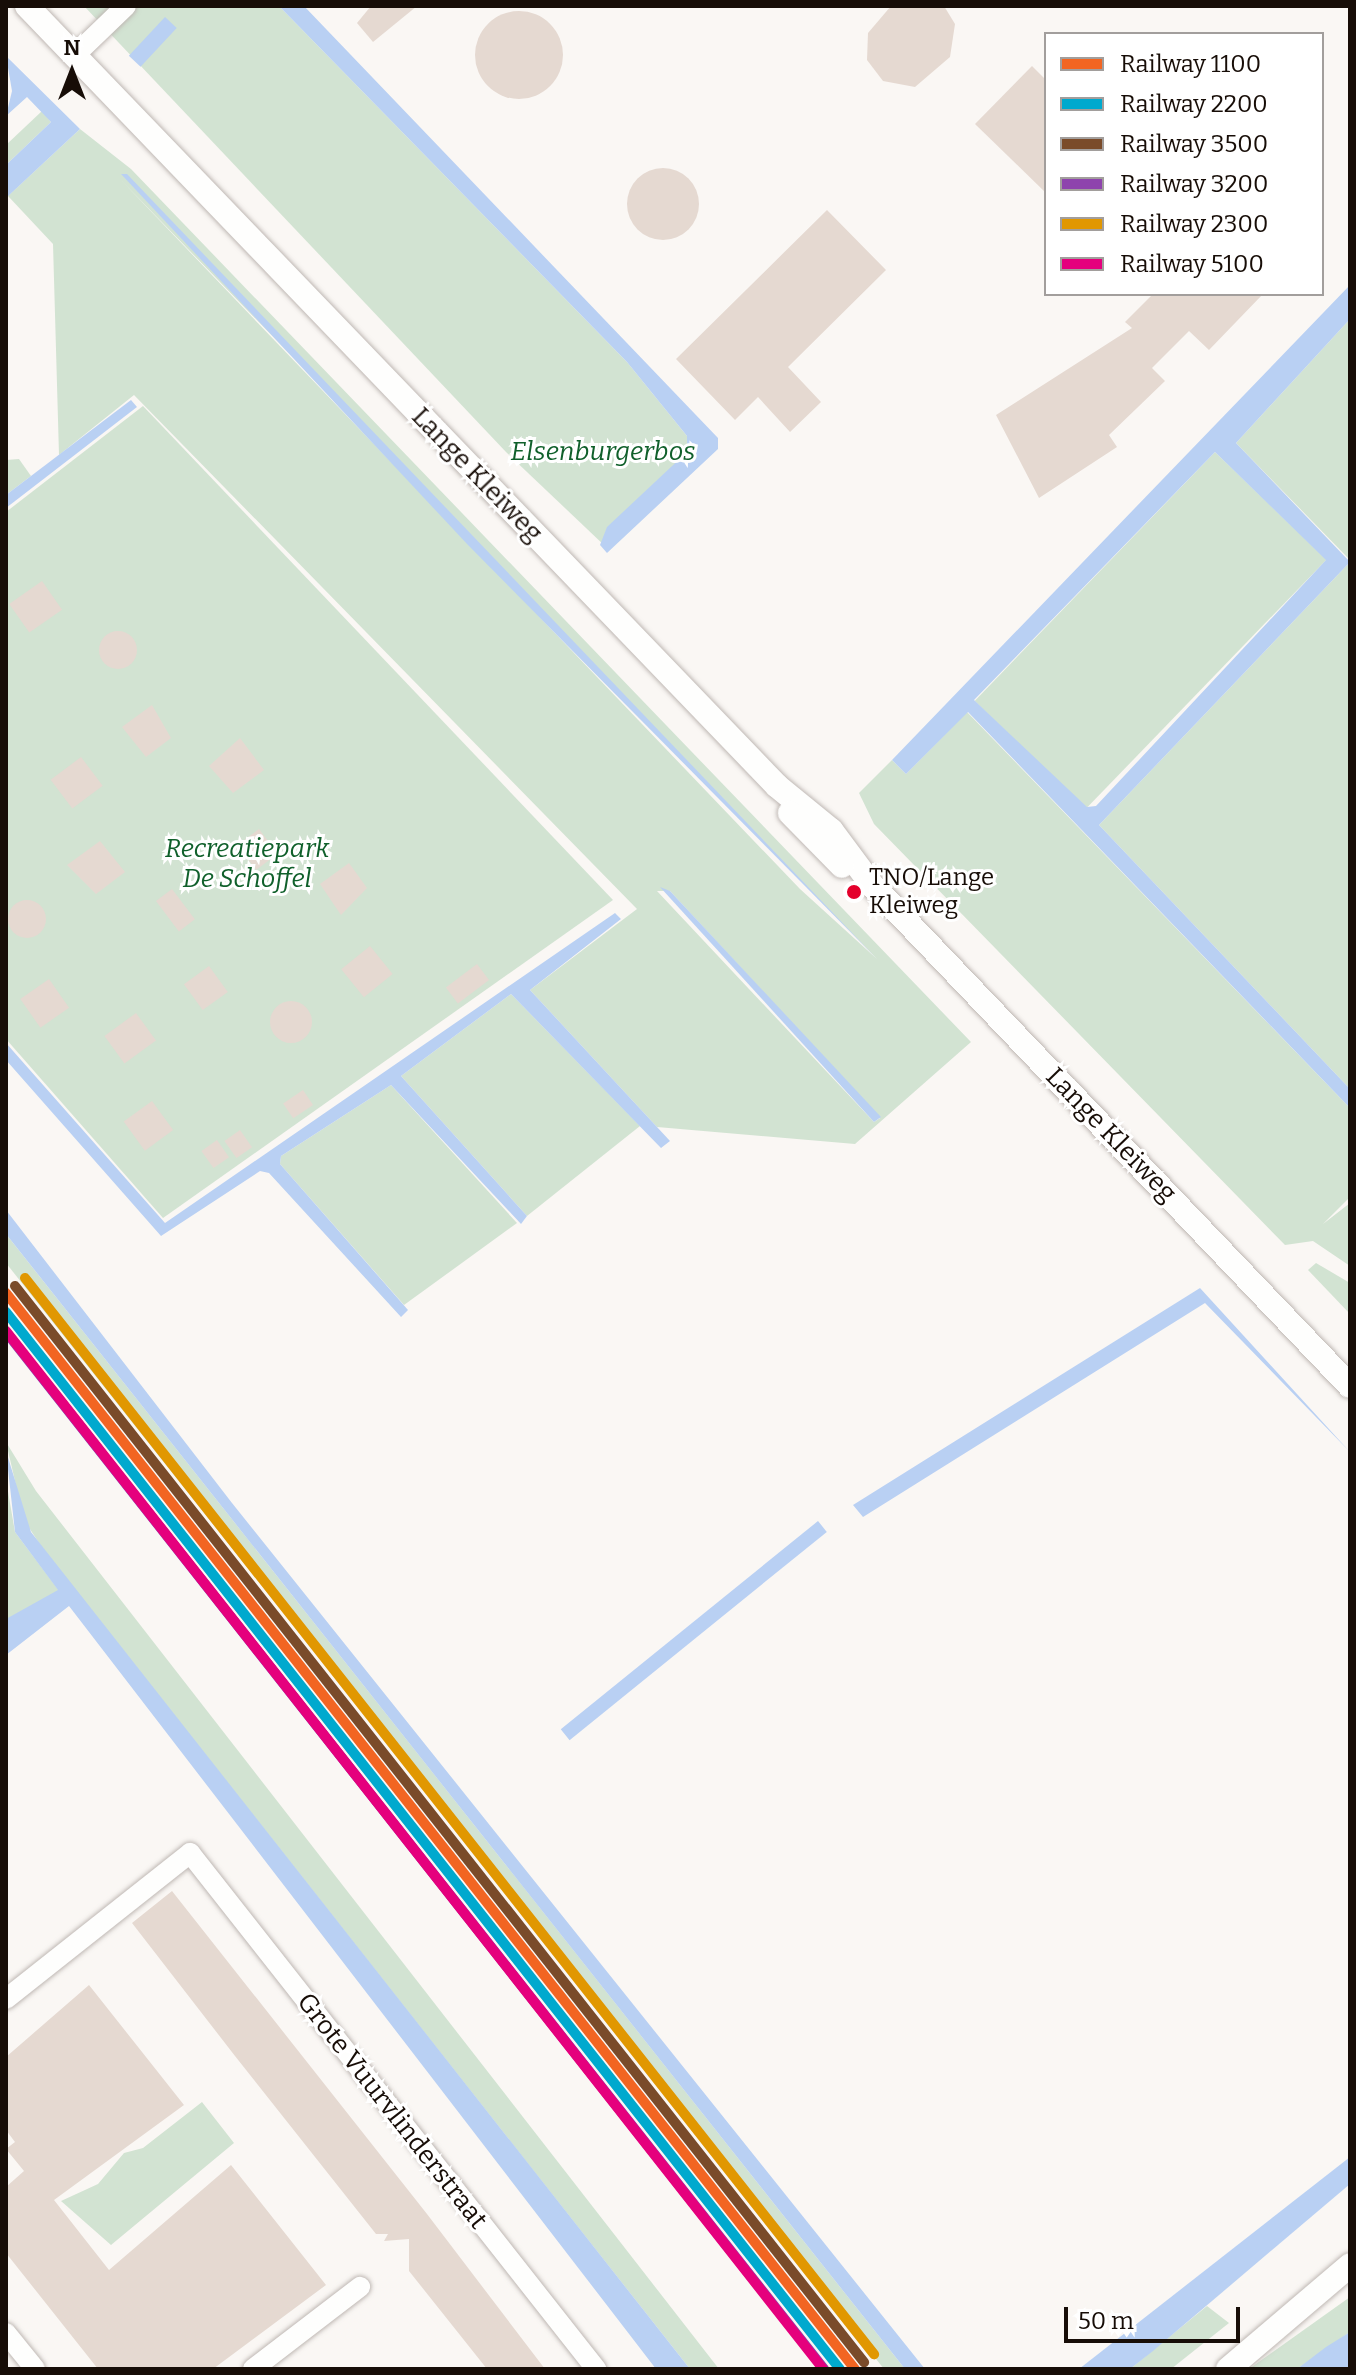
<!DOCTYPE html>
<style>
body{margin:0}
#map{position:relative;width:1356px;height:2375px;overflow:hidden;background:#faf7f4;font-family:Bitter,serif}
div>[style]{position:absolute}
.green>*{inset:0;background:#d2e3d2;transform-origin:0 0}
.water>*{inset:0;background:#b9d0f3;transform-origin:0 0}
.building>*{inset:0;background:#e5d9d1;transform-origin:0 0}
.round{border-radius:50%}
.roads{filter:drop-shadow(0 0 2px #bfb8b4) drop-shadow(0 0 2px #bfb8b4)}
.minor>*{height:20px;margin:-10px;padding:0 10px;transform-origin:10px;border-radius:10px;background:#fefefd}
.tertiary>*{height:24px;margin:-12px;padding:0 12px;transform-origin:12px;border-radius:12px;background:#fefefd}
.rail-1>*{height:10px;margin:-5px;padding:0 5px;transform-origin:5px;border-radius:5px;background:#f26522}
.rail-2>*{height:10px;margin:-5px;padding:0 5px;transform-origin:5px;border-radius:5px;background:#00a9ce}
.rail-3>*{height:10px;margin:-5px;padding:0 5px;transform-origin:5px;border-radius:5px;background:#7a4b2a}
.rail-4>*{height:10px;margin:-5px;padding:0 5px;transform-origin:5px;border-radius:5px;background:#8e44ad}
.rail-5>*{height:10px;margin:-5px;padding:0 5px;transform-origin:5px;border-radius:5px;background:#e19701}
.rail-6>*{height:10px;margin:-5px;padding:0 5px;transform-origin:5px;border-radius:5px;background:#e5007d}
.dots>*{width:22px;height:22px;translate:-50% -50%;box-sizing:border-box;border:4px solid #fff;border-radius:50%}
span{translate:-50% -50%;white-space:nowrap;text-align:center;line-height:1.15;-webkit-text-stroke:6px #fff;paint-order:stroke}
.bus-label{font-size:24px;color:#170d07}
.left{translate:0 -50%;text-align:left}
.park-label{font-size:26px;color:#10602b;font-style:italic}
.street-label{font-size:26px;color:#170d07}
.frame{position:absolute;inset:0;border:8px solid #170d07;pointer-events:none}
.legend{position:absolute;left:1044px;top:32px;width:280px;height:264px;box-sizing:border-box;background:#fff;border:2px solid #a29e9c;margin:0;padding:10px 14px;list-style:none;font-size:24px;color:#170d07}
.legend li{display:flex;align-items:center;gap:16px;height:40px}
.legend b{width:40px;border:2px solid #a29e9c}
.north{position:absolute;left:32px;top:32px;width:80px;height:80px;-webkit-text-stroke:6px #fff;paint-order:stroke;rotate:0deg;font-size:22px;font-weight:700;line-height:32px;text-align:center;color:#170d07}
.north::after{content:'';display:block;margin:auto;width:28px;height:36px;background:#170d07;clip-path:polygon(50% 0,100% 100%,50% 72%,0 100%)}
.scale{position:absolute;left:1064px;top:2307px;width:176px;height:36px;box-sizing:border-box;border:4px solid #170d07;border-top:0;padding-left:10px;font-size:24px;line-height:28px;white-space:nowrap;color:#170d07;-webkit-text-stroke:6px #fff;paint-order:stroke}
</style>
<div id="map">
<div class="green">
<div style="clip-path:polygon(84px 6px,279px 6px,627px 362px,687px 436px,689px 450px,606px 547px,506px 452px)"></div>
<div style="clip-path:polygon(42px 111px,51px 122px,6px 165px,6px 145px)"></div>
<div style="clip-path:polygon(evenodd,80px 129px,131px 169px,971px 1042px,855px 1144px,657px 1127px,530px 990px,637px 909px,134px 395px,59px 455px,53px 244px,8px 196px,80px 129px,120px 179px,877px 959px,800px 889px,120px 179px,80px 129px,657px 891px,670px 891px,880px 1118px,874px 1122px,657px 891px)"></div>
<div style="clip-path:polygon(1350px 319px,1350px 560px,1236px 443px)"></div>
<div style="clip-path:polygon(143px 406px,613px 900px,163px 1218px,6px 1039px,6px 512px)"></div>
<div style="left:1215px;top:452px;width:155px;height:346px;rotate:44deg"></div>
<div style="clip-path:polygon(19px 459px,31px 476px,6px 495px,6px 460px)"></div>
<div style="clip-path:polygon(1350px 562px,1350px 1089px,1099px 825px)"></div>
<div style="clip-path:polygon(967px 712px,1350px 1108px,1350px 1197px,1323px 1224px,1350px 1203px,1350px 1266px,1313px 1241px,1285px 1245px,874px 824px,859px 793px,892px 760px,906px 774px)"></div>
<div style="clip-path:polygon(511px 994px,640px 1126px,527px 1216px,401px 1076px)"></div>
<div style="clip-path:polygon(391px 1085px,517px 1223px,404px 1305px,280px 1164px,281px 1156px)"></div>
<div style="clip-path:polygon(6px 1234px,540px 1908px,905px 2369px,884px 2369px,143px 1436px,6px 1263px)"></div>
<div style="clip-path:polygon(1316px 1263px,1350px 1283px,1350px 1314px,1308px 1270px)"></div>
<div style="clip-path:polygon(6px 1442px,36px 1491px,719px 2369px,690px 2369px,41px 1546px,24px 1520px)"></div>
<div style="clip-path:polygon(6px 1480px,15px 1532px,63px 1596px,6px 1641px)"></div>
<div style="clip-path:polygon(202px 2102px,234px 2143px,111px 2245px,61px 2201px,98px 2184px,124px 2153px,143px 2148px)"></div>
<div style="clip-path:polygon(1350px 2297px,1350px 2332px,1297px 2369px,1249px 2369px)"></div>
<div style="clip-path:polygon(1207px 2306px,1229px 2323px,1171px 2369px,1130px 2369px)"></div>
</div>
<div class="water">
<div style="clip-path:polygon(279px 6px,304px 6px,718px 438px,718px 449px,607px 553px,600px 545px,607px 527px,687px 452px,687px 436px,627px 362px)"></div>
<div style="left:165px;top:17px;width:16px;height:53px;rotate:43deg"></div>
<div style="clip-path:polygon(6px 56px,80px 129px,6px 198px,6px 165px,51px 122px,27px 97px,6px 116px,12px 91px)"></div>
<div style="clip-path:polygon(121px 174px,127px 174px,877px 959px,468px 545px)"></div>
<div style="clip-path:polygon(evenodd,1350px 285px,1350px 319px,1236px 443px,1350px 562px,1099px 825px,1350px 1089px,1350px 1108px,968px 712px,906px 774px,892px 760px,1350px 285px,1215px 452px,1326px 560px,1096px 806px,1087px 807px,974px 700px,1215px 452px)"></div>
<div style="clip-path:polygon(131px 400px,137px 407px,6px 508px,6px 495px)"></div>
<div style="clip-path:polygon(660px 887px,670px 891px,881px 1117px,874px 1122px)"></div>
<div style="clip-path:polygon(615px 913px,621px 919px,530px 990px,670px 1141px,661px 1148px,511px 994px,401px 1076px,527px 1216px,521px 1224px,391px 1085px,281px 1156px,280px 1164px,408px 1310px,401px 1317px,269px 1173px,260px 1171px,161px 1236px,6px 1060px,6px 1043px,165px 1223px)"></div>
<div style="clip-path:polygon(6px 1210px,232px 1503px,925px 2369px,905px 2369px,6px 1234px)"></div>
<div style="clip-path:polygon(1200px 1288px,1350px 1452px,1205px 1303px,863px 1517px,853px 1505px)"></div>
<div style="clip-path:polygon(6px 1451px,31px 1532px,690px 2369px,656px 2369px,69px 1606px,6px 1655px,6px 1619px,58px 1590px,15px 1532px)"></div>
<div style="left:818px;top:1521px;width:14px;height:331px;rotate:51deg"></div>
<div style="clip-path:polygon(1350px 2157px,1350px 2184px,1153px 2351px,1130px 2369px,1079px 2369px)"></div>
<div style="clip-path:polygon(1350px 2332px,1350px 2369px,1297px 2369px,1326px 2347px)"></div>
</div>
<div class="building">
<div style="clip-path:polygon(371px 6px,417px 6px,373px 42px,357px 23px)"></div>
<div style="clip-path:polygon(891px 6px,944px 6px,955px 24px,950px 57px,915px 87px,883px 81px,867px 60px,868px 33px)"></div>
<div class="round" style="left:475px;top:11px;width:88px;height:88px"></div>
<div style="clip-path:polygon(1032px 66px,1046px 80px,1046px 193px,975px 124px)"></div>
<div class="round" style="left:627px;top:168px;width:72px;height:72px"></div>
<div style="clip-path:polygon(827px 210px,886px 270px,788px 367px,821px 402px,790px 432px,758px 397px,735px 420px,676px 359px)"></div>
<div style="clip-path:polygon(1153px 294px,1263px 294px,1209px 350px,1189px 331px,1152px 368px,1165px 381px,1109px 435px,1117px 447px,1039px 498px,996px 415px,1132px 328px,1125px 322px)"></div>
<div style="left:42px;top:581px;width:35px;height:40px;rotate:55deg"></div>
<div class="round" style="left:99px;top:631px;width:38px;height:38px"></div>
<div style="clip-path:polygon(152px 705px,171px 738px,146px 757px,122px 727px)"></div>
<div style="clip-path:polygon(240px 738px,264px 770px,233px 793px,209px 766px)"></div>
<div style="left:81px;top:757px;width:36px;height:38px;rotate:53deg"></div>
<div style="left:259px;top:829px;width:31px;height:27px;rotate:53deg"></div>
<div style="clip-path:polygon(100px 841px,125px 872px,96px 894px,67px 865px)"></div>
<div style="clip-path:polygon(349px 863px,367px 888px,341px 915px,320px 884px)"></div>
<div style="left:172px;top:889px;width:38px;height:20px;rotate:53deg"></div>
<div class="round" style="left:8px;top:900px;width:38px;height:38px"></div>
<div style="left:370px;top:946px;width:36px;height:37px;rotate:51deg"></div>
<div style="left:477px;top:964px;width:20px;height:39px;rotate:53deg"></div>
<div style="left:209px;top:966px;width:32px;height:31px;rotate:54deg"></div>
<div style="left:49px;top:979px;width:35px;height:35px;rotate:55deg"></div>
<div class="round" style="left:270px;top:1001px;width:42px;height:42px"></div>
<div style="left:136px;top:1013px;width:34px;height:39px;rotate:54deg"></div>
<div style="left:303px;top:1090px;width:18px;height:24px;rotate:56deg"></div>
<div style="left:152px;top:1101px;width:36px;height:35px;rotate:54deg"></div>
<div style="left:240px;top:1130px;width:21px;height:19px;rotate:55deg"></div>
<div style="left:217px;top:1140px;width:21px;height:19px;rotate:55deg"></div>
<div style="clip-path:polygon(172px 1891px,427px 2214px,545px 2369px,487px 2369px,409px 2271px,409px 2239px,384px 2241px,388px 2234px,376px 2234px,235px 2056px,132px 1923px)"></div>
<div style="clip-path:polygon(89px 1985px,184px 2105px,54px 2200px,109px 2270px,231px 2165px,326px 2285px,213px 2369px,98px 2369px,6px 2253px,6px 2187px,24px 2171px,6px 2149px,15px 2142px,6px 2130px,6px 2057px)"></div>
</div>
<div class="roads">
<div class="minor">
<div style="left:74px;top:56px;width:72px;rotate:-43.9deg"></div>
<div style="left:6px;top:1999px;width:235px;rotate:-38.4deg"></div>
<div style="left:190px;top:1853px;width:657px;rotate:51.8deg"></div>
<div style="left:6px;top:2333px;width:46px;rotate:51.1deg"></div>
<div style="left:253px;top:2369px;width:135px;rotate:-37.5deg"></div>
</div>
<div class="tertiary">
<div style="left:27px;top:6px;width:1082px;rotate:46.12deg"></div>
<div style="left:777px;top:786px;width:70px;rotate:39.2deg"></div>
<div style="left:831px;top:830px;width:69px;rotate:53.3deg"></div>
<div style="left:872px;top:885px;width:692px;rotate:46.35deg"></div>
<div style="left:790px;top:813px;width:74px;rotate:45.5deg"></div>
<div style="left:1228px;top:2369px;width:160px;rotate:-40.4deg"></div>
</div>
</div>
<div class="rail-1">
<div style="left:6px;top:1293px;width:1371px;rotate:51.73deg"></div>
</div>
<div class="rail-2">
<div style="left:6px;top:1312px;width:1346px;rotate:51.73deg"></div>
</div>
<div class="rail-3">
<div style="left:15px;top:1286px;width:1371px;rotate:51.73deg"></div>
</div>
<div class="rail-4">
<div style="left:6px;top:1332px;width:1321px;rotate:51.73deg"></div>
</div>
<div class="rail-5">
<div style="left:25px;top:1278px;width:1371px;rotate:51.73deg"></div>
</div>
<div class="rail-6">
<div style="left:6px;top:1331px;width:1321px;rotate:51.79deg"></div>
</div>
<div class="dots">
<div style="left:854px;top:892px;background:#e4002b"></div>
</div>
<div class="bus-label">
<span class="left" style="left:869px;top:892px">TNO/Lange<br>Kleiweg</span>
</div>
<div class="park-label">
<span style="left:603px;top:452px">Elsenburgerbos</span>
<span style="left:247px;top:864px">Recreatiepark<br>De Schoffel</span>
</div>
<div class="street-label">
<span style="left:477px;top:475px;rotate:46deg">Lange Kleiweg</span>
<span style="left:1111px;top:1135px;rotate:46deg">Lange Kleiweg</span>
<span style="left:392px;top:2111px;rotate:52deg">Grote Vuurvlinderstraat</span>
</div>
<div class="frame"></div>
<ul class="legend">
<li><b style="height:10px;background:#f26522"></b>Railway 1100</li>
<li><b style="height:10px;background:#00a9ce"></b>Railway 2200</li>
<li><b style="height:10px;background:#7a4b2a"></b>Railway 3500</li>
<li><b style="height:10px;background:#8e44ad"></b>Railway 3200</li>
<li><b style="height:10px;background:#e19701"></b>Railway 2300</li>
<li><b style="height:10px;background:#e5007d"></b>Railway 5100</li>
</ul>
<div class="north">N</div>
<div class="scale">50 m</div>
</div>
